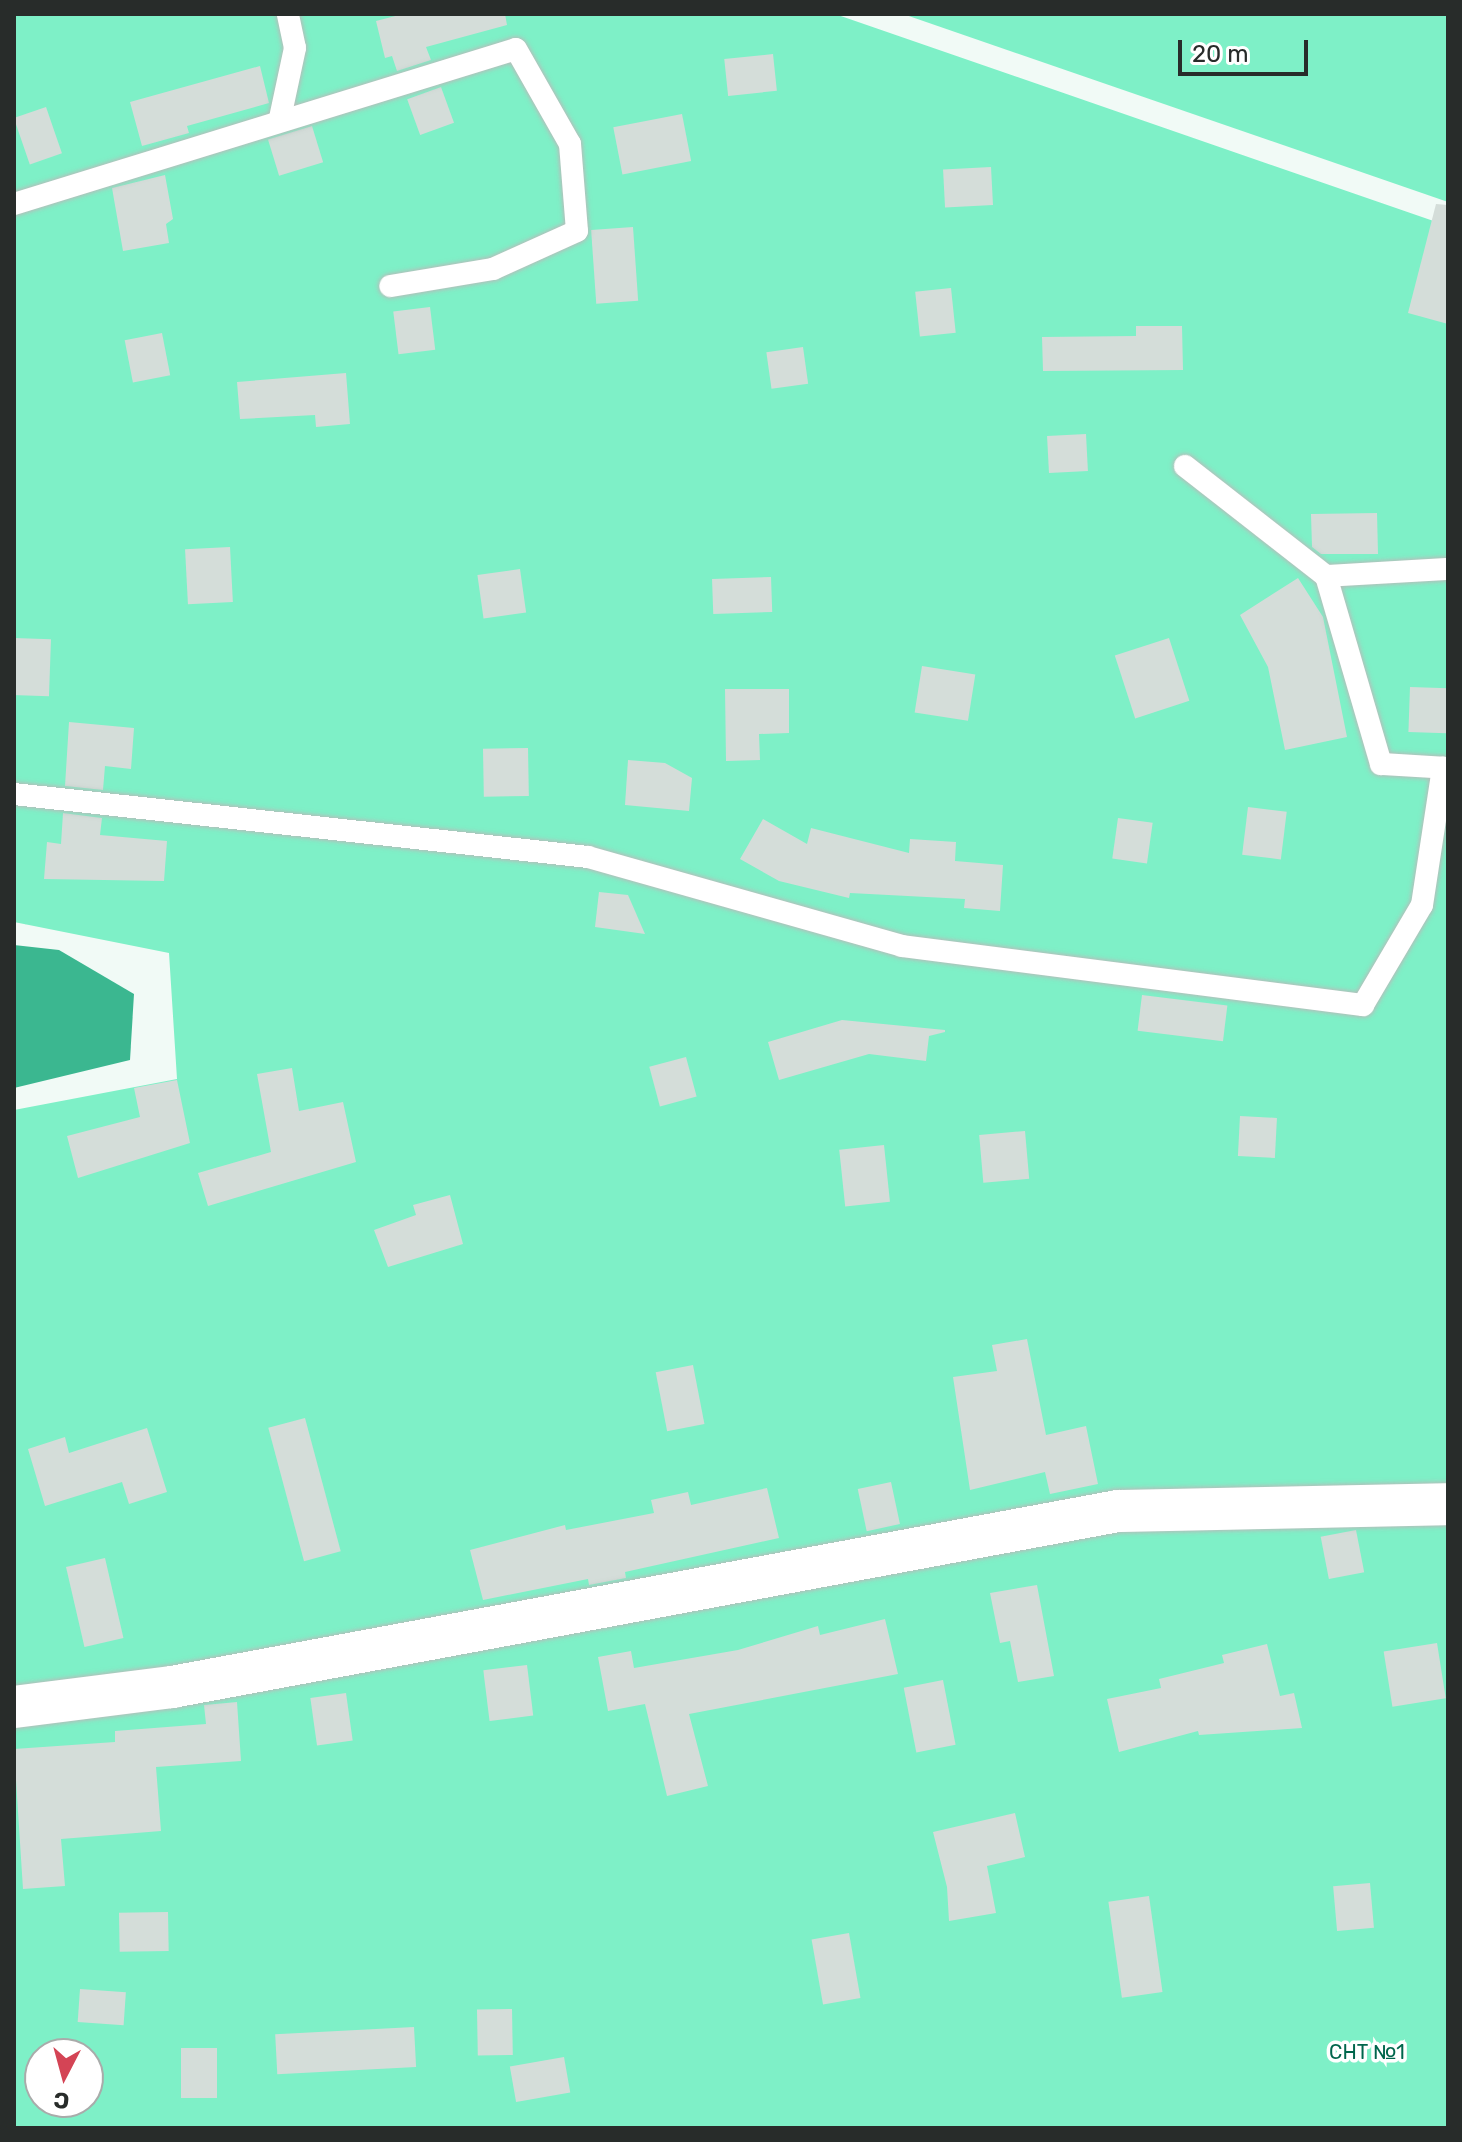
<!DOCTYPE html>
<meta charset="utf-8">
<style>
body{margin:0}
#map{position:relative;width:1462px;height:2142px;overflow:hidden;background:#f1faf6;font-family:Rubik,sans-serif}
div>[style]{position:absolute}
.green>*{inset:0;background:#7ef0c7}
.water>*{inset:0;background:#3bb790}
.building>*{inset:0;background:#d4ddd9;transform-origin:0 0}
.roads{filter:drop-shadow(0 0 2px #b5beba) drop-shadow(0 0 2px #b5beba)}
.service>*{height:22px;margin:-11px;padding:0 11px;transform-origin:11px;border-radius:11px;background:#fff}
.minor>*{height:42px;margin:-21px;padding:0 21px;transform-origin:21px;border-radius:21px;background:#fff}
span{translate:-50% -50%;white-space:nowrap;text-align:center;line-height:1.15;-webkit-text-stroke:7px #fff;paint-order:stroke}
.park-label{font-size:20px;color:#00664c}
.frame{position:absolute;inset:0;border:16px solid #282c2a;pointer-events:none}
.north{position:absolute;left:24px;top:2038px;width:80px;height:80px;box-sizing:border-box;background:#fff;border:2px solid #a9abaa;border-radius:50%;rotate:186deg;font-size:22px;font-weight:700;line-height:32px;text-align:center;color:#282c2a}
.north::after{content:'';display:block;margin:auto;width:28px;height:36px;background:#d44455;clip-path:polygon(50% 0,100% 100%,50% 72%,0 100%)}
.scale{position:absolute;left:1178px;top:40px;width:130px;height:36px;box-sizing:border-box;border:4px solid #282c2a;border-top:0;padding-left:10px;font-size:24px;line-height:28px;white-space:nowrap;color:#282c2a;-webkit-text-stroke:6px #fff;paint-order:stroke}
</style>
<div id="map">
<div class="green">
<div style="clip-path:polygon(evenodd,14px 14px,835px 14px,1448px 226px,1448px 2128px,14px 2128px,14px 1110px,177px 1079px,169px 953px,14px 922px,14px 14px,40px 2054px,88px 2054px,88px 2102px,40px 2102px,40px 2054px)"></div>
<div style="clip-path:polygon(903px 14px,1448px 14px,1448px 202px)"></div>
</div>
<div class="water">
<div style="clip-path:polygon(14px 945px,59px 950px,134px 994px,130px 1060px,14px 1088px)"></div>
</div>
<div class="building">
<div style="clip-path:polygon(403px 14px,505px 14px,507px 25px,426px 47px,431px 60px,397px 71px,392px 56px,385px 58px,376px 21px)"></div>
<div style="left:773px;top:54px;width:37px;height:49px;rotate:84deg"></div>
<div style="clip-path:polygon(260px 66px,269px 103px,187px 126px,189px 133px,142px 146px,130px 102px)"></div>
<div style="left:441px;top:87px;width:38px;height:36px;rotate:70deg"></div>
<div style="left:46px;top:107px;width:49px;height:34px;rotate:71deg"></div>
<div style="left:682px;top:114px;width:48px;height:70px;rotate:79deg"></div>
<div style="left:312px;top:126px;width:38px;height:46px;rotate:73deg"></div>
<div style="left:991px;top:167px;width:38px;height:48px;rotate:87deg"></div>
<div style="clip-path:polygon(165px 175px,173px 219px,166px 224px,169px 243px,123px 251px,112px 188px)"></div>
<div style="clip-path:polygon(1436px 204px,1448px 205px,1448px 324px,1408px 313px)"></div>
<div style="left:633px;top:227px;width:74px;height:42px;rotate:86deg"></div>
<div style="left:951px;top:288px;width:45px;height:36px;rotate:84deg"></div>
<div style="left:430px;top:307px;width:43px;height:37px;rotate:83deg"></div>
<div style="clip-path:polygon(1136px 326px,1182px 326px,1183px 370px,1043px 371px,1042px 337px,1136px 336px)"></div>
<div style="left:162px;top:333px;width:43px;height:38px;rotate:79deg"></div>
<div style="left:803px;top:347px;width:37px;height:37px;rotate:82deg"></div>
<div style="clip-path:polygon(346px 373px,350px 424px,316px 427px,315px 415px,240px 419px,237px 382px)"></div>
<div style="left:1086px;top:434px;width:37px;height:39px;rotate:87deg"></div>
<div style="clip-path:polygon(1377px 513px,1378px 554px,1321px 554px,1312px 547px,1311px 514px)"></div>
<div style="left:230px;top:547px;width:55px;height:45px;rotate:87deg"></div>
<div style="left:520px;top:569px;width:44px;height:43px;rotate:82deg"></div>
<div style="left:771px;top:577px;width:35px;height:59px;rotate:88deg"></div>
<div style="clip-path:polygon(1298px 578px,1323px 617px,1347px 737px,1285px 750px,1268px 667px,1240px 615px)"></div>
<div style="left:14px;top:638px;width:37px;height:57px;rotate:2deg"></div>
<div style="left:1169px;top:638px;width:66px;height:57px;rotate:72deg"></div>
<div style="left:922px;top:666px;width:54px;height:47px;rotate:9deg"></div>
<div style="left:1410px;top:687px;width:38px;height:45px;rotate:2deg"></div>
<div style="clip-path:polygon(725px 689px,789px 689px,789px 733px,759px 734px,760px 760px,726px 761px)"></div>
<div style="clip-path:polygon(69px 722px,134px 728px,131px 769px,105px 766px,103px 790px,65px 786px)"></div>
<div style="left:528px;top:748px;width:48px;height:45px;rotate:89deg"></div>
<div style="clip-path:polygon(628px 760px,665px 763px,692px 778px,689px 811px,625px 805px)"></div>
<div style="left:1248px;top:807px;width:39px;height:48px;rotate:7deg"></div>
<div style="clip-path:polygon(63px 813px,102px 818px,100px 835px,167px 841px,164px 881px,44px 879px,47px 842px,61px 844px)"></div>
<div style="left:1118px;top:818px;width:35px;height:41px;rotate:8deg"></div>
<div style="clip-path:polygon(763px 819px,807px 844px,811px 828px,909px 853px,910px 839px,956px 842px,955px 861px,1003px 865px,1000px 911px,964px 908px,965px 899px,850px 893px,849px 898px,779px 881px,740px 859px)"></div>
<div style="clip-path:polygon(599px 892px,628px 895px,645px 934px,595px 927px)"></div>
<div style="left:1142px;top:995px;width:86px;height:36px;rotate:7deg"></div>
<div style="clip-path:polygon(842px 1020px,945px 1030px,945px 1032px,929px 1036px,926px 1061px,869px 1054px,779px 1080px,768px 1042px)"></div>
<div style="left:686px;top:1057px;width:41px;height:38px;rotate:75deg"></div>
<div style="clip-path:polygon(292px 1068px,299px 1111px,343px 1102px,356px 1162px,208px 1206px,198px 1173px,271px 1152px,257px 1074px)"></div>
<div style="clip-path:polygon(177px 1080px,190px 1143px,78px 1178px,67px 1136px,140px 1117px,134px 1088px)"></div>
<div style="left:1240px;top:1116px;width:37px;height:40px;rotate:3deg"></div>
<div style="left:1025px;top:1131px;width:48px;height:46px;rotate:85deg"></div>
<div style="left:884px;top:1145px;width:57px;height:45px;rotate:84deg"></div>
<div style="clip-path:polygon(450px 1195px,463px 1244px,388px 1267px,374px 1230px,416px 1215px,413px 1205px)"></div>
<div style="clip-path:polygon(1027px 1339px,1046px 1435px,1086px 1426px,1098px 1484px,1050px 1494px,1045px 1472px,970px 1490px,953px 1377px,997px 1371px,992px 1345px)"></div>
<div style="left:693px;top:1365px;width:60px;height:38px;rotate:79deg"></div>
<div style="left:305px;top:1418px;width:138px;height:38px;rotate:75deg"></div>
<div style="clip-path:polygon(147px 1428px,167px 1492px,129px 1504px,122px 1482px,45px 1506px,28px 1449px,65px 1437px,69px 1453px)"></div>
<div style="left:891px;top:1482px;width:43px;height:34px;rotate:78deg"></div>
<div style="clip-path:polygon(767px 1488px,779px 1538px,625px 1572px,626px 1578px,589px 1585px,588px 1579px,483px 1600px,470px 1550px,565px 1525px,566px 1530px,654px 1513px,651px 1500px,688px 1492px,691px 1505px)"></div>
<div style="left:1356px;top:1530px;width:43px;height:36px;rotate:79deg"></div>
<div style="left:105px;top:1558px;width:82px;height:40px;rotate:77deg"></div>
<div style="clip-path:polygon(1037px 1585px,1054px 1676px,1018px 1682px,1010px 1641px,1000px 1643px,990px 1593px)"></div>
<div style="clip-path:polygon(885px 1619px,898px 1674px,689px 1714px,708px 1786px,667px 1796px,645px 1704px,608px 1711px,598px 1657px,631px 1651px,634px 1668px,738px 1650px,818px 1626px,820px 1635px)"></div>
<div style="left:1437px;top:1643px;width:56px;height:54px;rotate:81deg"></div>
<div style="clip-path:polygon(1267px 1644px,1280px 1696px,1294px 1693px,1302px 1728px,1199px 1735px,1198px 1731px,1119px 1752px,1107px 1699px,1161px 1688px,1159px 1679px,1224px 1663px,1222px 1655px)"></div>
<div style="left:527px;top:1665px;width:51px;height:44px;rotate:83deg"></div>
<div style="left:943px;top:1680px;width:66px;height:40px;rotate:79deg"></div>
<div style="left:346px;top:1693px;width:48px;height:36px;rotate:82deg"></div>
<div style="clip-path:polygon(237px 1702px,241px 1761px,156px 1767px,161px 1831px,61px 1839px,65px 1886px,23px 1889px,14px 1749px,115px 1742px,115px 1731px,206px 1724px,204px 1705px)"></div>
<div style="clip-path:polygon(1015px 1813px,1025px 1857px,987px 1866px,996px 1913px,949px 1921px,947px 1887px,933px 1832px)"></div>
<div style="left:1370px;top:1883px;width:45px;height:37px;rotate:85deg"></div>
<div style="left:1149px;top:1896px;width:97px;height:41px;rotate:82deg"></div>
<div style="left:168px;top:1912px;width:39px;height:49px;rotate:89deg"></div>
<div style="left:849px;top:1933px;width:66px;height:38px;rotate:80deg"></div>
<div style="left:80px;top:1989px;width:46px;height:33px;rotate:4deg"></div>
<div style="left:512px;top:2009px;width:46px;height:35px;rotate:89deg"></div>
<div style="left:414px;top:2027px;width:40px;height:139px;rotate:87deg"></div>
<div style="left:181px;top:2048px;width:36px;height:50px"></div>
<div style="left:564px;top:2057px;width:36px;height:55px;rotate:80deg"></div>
</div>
<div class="roads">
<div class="service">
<div style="left:280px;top:118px;width:72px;rotate:-77.9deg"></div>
<div style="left:295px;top:48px;width:35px;rotate:-102deg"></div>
<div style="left:14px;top:204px;width:525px;rotate:-17.16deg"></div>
<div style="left:516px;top:49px;width:109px;rotate:60.4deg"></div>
<div style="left:570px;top:144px;width:87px;rotate:85.4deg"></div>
<div style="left:577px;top:231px;width:92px;rotate:155.7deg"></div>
<div style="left:493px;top:269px;width:104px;rotate:170.6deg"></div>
<div style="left:1185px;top:466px;width:179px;rotate:38deg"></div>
<div style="left:1326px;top:576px;width:196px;rotate:73.7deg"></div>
<div style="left:1381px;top:764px;width:67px;rotate:3.4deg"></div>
<div style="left:1326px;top:576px;width:122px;rotate:-3.3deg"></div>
<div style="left:14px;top:794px;width:577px;rotate:6.26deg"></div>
<div style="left:588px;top:857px;width:326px;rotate:15.8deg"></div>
<div style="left:902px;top:946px;width:465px;rotate:7.3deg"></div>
<div style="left:1363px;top:1005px;width:116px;rotate:-59.5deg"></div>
<div style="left:1422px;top:905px;width:139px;rotate:-81.3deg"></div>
</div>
<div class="minor">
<div style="left:14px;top:1707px;width:159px;rotate:-7.2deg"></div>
<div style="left:172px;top:1687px;width:962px;rotate:-10.54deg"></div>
<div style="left:1118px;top:1511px;width:330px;rotate:-1.2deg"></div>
</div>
</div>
<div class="park-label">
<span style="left:1367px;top:2052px">СНТ №1</span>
</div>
<div class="frame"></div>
<div class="north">С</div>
<div class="scale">20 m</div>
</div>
